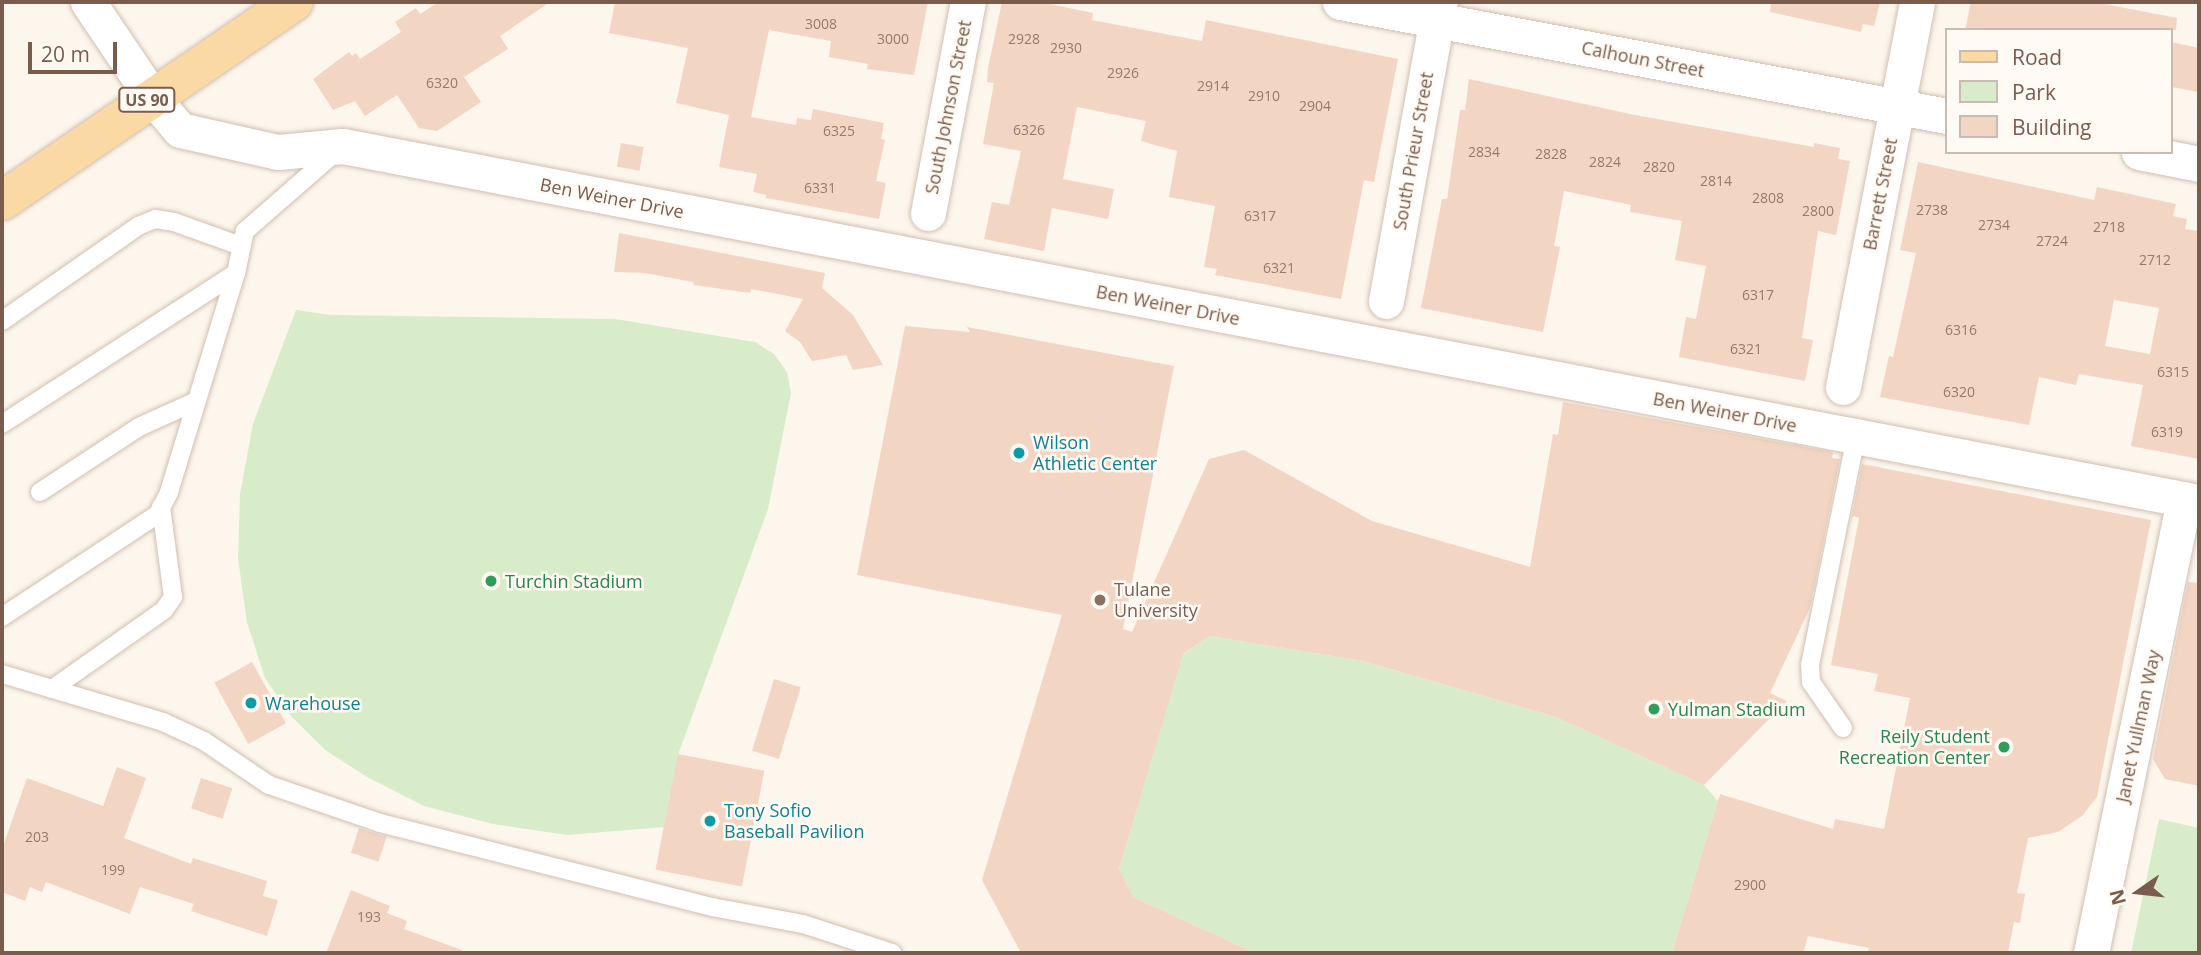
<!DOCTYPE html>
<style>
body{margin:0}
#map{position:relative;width:2201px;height:955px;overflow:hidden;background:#fdf6ec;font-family:"Open Sans",sans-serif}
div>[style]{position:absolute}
.green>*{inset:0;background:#d8ecc9}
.building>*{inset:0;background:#f3d5c3;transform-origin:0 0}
.roads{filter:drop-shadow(0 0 2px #d1beb0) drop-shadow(0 0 2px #d1beb0)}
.lane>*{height:18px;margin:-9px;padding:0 9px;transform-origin:9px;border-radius:9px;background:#fff}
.street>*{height:35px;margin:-17.5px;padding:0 17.5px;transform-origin:17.5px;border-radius:17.5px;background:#fff}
.primary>*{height:38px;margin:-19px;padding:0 19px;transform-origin:19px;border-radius:19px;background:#fbd9a5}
.dots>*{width:19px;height:19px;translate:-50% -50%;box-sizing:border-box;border:4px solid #fffaf3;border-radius:50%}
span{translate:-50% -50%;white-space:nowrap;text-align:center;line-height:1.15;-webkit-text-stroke:5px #fffaf3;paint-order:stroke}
.number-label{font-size:14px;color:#987a6a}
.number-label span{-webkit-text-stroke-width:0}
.shield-label span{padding:2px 5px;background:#fffaf3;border:2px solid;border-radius:5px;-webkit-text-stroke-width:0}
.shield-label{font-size:16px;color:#7a5c4d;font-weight:700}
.street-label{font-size:18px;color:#7a5c4d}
.culture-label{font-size:18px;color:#0d838f}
.left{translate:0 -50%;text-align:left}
.leisure-label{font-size:18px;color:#27864d}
.right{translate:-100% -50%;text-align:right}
.education-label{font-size:18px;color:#785e54}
.frame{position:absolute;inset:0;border:4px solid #7a5c4d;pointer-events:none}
.legend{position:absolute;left:1945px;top:28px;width:228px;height:126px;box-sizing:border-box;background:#fffaf3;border:2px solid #cabbb1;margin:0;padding:9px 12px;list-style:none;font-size:21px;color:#7a5c4d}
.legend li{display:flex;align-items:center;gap:14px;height:35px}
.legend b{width:35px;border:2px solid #cabbb1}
.north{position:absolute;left:2103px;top:857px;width:70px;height:70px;-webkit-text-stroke:5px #fffaf3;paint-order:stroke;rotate:256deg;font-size:19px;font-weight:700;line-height:28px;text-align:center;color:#7a5c4d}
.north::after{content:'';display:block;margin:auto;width:24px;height:32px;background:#7a5c4d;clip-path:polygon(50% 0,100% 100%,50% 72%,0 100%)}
.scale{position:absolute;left:28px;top:42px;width:89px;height:32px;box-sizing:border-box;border:4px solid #7a5c4d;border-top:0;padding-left:9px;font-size:21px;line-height:24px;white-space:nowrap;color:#7a5c4d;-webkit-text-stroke:5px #fffaf3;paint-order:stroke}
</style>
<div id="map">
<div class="green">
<div style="clip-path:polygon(296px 310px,331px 315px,615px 319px,755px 342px,774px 354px,787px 372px,791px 393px,768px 509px,679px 752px,664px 827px,567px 835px,493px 824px,424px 806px,367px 777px,325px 750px,292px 717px,265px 678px,247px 622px,238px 558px,240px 494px,253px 424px)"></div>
<div style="clip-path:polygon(1210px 636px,1363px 661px,1556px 717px,1704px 785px,1718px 801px,1672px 953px,1255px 953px,1133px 897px,1119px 869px,1182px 655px)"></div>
<div style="clip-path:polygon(2159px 819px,2199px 828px,2199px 953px,2131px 953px)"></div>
</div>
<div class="building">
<div style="clip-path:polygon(439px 2px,550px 2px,500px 36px,508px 49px,464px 77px,481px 102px,437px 131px,419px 128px,397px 95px,365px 116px,355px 101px,333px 110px,313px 79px,349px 52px,352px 56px,356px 53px,360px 59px,401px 32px,395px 22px,416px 8px,420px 14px)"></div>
<div style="clip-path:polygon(615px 2px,928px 2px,914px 75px,867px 69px,868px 64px,829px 57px,831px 41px,769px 30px,751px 117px,796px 125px,797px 118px,811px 120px,813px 109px,884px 123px,881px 139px,885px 140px,876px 181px,886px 183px,879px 219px,766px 198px,766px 195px,753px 192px,757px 174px,719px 167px,729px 115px,676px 103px,688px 48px,609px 33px)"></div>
<div style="clip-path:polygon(1002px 2px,1040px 2px,1093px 13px,1092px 20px,1202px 41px,1206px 20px,1398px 59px,1374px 182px,1364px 180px,1341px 299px,1215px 275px,1217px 269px,1204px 267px,1215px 206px,1169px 197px,1177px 151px,1141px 141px,1146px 121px,1077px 107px,1063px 179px,1114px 189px,1108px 219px,1052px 208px,1044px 251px,984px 239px,992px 202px,1009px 205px,1021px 151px,983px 144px,994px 83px,987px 82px,988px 68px)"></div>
<div style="clip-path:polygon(1771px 2px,1880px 2px,1874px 26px,1863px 24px,1861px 32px,1770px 12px)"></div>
<div style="clip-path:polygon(1971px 2px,2094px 2px,2177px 18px,2176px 30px,1965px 30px)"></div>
<div style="clip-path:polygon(2171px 42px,2199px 48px,2199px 92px,2171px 87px)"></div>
<div style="clip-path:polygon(1469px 79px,1635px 115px,1814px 147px,1814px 143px,1840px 148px,1838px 159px,1850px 161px,1836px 235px,1818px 231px,1802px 338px,1813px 340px,1805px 381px,1679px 357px,1686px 317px,1696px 319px,1706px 266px,1675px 260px,1682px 221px,1630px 212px,1631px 205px,1564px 191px,1554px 246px,1560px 247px,1543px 332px,1421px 308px,1442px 199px,1447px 199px,1460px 110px,1465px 110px)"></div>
<div style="left:621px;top:143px;width:23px;height:24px;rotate:10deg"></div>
<div style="clip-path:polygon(evenodd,1918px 162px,2094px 200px,2097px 187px,2176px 204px,2173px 216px,2187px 219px,2185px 229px,2199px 231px,2199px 459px,2131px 446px,2143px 385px,2079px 374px,2076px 385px,2039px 377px,2029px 425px,1880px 397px,1889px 356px,1893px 357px,1916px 253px,1900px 250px,1918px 162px,2114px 300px,2159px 308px,2150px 354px,2105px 346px,2114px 300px)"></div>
<div style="clip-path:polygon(619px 233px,825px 273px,822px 288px,853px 315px,883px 365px,853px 370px,846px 355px,812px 361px,800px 342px,785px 331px,803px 299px,751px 289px,750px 293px,694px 285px,693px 282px,645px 273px,614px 272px)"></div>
<div style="clip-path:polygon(905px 326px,970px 332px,967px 327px,1174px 366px,1123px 629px,1132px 632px,1209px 459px,1244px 450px,1372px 521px,1530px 567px,1553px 434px,1558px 435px,1563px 402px,1833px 452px,1832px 458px,1840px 459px,1810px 608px,1770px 693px,1787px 701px,1704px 785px,1556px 717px,1363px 661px,1210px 636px,1183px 654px,1119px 869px,1133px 897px,1255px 953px,1021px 953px,982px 880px,1062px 615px,857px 575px)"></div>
<div style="clip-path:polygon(1862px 464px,2151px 520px,2097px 797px,2082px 816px,2058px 832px,2028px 838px,2017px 893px,2025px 894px,2020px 923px,2014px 922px,2008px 953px,1867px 953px,1869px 948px,1808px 936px,1803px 953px,1672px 953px,1720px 794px,1833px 829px,1835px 819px,1884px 829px,1910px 698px,1874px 691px,1878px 674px,1831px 665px,1859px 518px,1853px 516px,1851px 521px)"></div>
<div style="clip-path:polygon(2188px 582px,2199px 583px,2199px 786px,2165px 779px,2153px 759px)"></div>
<div style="left:252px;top:662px;width:70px;height:43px;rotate:61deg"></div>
<div style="left:774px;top:679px;width:28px;height:75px;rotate:17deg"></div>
<div style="left:678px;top:754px;width:88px;height:118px;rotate:11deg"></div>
<div style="clip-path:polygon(117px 767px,146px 778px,124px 838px,191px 864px,193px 858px,267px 881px,263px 896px,278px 900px,267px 936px,191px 911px,194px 904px,140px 887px,130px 914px,46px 882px,42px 892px,30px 887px,25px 901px,2px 892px,2px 849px,27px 778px,103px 806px)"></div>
<div style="left:201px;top:778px;width:33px;height:32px;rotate:18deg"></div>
<div style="left:359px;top:828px;width:29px;height:26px;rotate:18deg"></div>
<div style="clip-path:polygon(351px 890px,390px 906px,387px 913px,407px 921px,404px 929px,462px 950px,461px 953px,326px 953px)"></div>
</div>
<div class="roads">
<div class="lane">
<div style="left:2px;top:321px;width:166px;rotate:-34.9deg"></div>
<div style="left:138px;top:226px;width:18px;rotate:-22deg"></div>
<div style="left:155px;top:219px;width:19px;rotate:9deg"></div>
<div style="left:174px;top:222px;width:71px;rotate:19.7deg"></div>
<div style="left:2px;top:424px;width:278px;rotate:-32.8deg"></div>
<div style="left:236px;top:273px;width:43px;rotate:-77.9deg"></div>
<div style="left:245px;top:231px;width:123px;rotate:-41.1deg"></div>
<div style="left:40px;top:492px;width:118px;rotate:-33.3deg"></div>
<div style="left:139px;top:427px;width:60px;rotate:-24.4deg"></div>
<div style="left:2px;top:617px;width:187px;rotate:-33.4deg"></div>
<div style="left:158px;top:514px;width:25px;rotate:-63deg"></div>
<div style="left:169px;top:492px;width:229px;rotate:-73deg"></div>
<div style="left:2px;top:674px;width:168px;rotate:16.6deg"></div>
<div style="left:163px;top:722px;width:45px;rotate:24.9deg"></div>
<div style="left:204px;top:741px;width:78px;rotate:34.1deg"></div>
<div style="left:269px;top:785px;width:117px;rotate:18.9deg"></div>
<div style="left:380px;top:823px;width:342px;rotate:14.2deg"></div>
<div style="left:712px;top:907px;width:93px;rotate:10.6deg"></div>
<div style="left:803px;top:924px;width:94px;rotate:18deg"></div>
<div style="left:52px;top:689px;width:137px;rotate:-35.2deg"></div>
<div style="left:164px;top:610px;width:16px;rotate:-55deg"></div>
<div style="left:173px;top:597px;width:91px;rotate:-97.6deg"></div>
<div style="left:1843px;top:728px;width:56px;rotate:-124.8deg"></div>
<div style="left:1811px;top:682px;width:17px;rotate:-93deg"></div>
<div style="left:1810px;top:665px;width:233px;rotate:-78.6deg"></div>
</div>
<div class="street">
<div style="left:88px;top:2px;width:115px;rotate:56deg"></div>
<div style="left:152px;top:97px;width:43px;rotate:49.7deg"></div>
<div style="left:180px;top:130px;width:100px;rotate:12.7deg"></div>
<div style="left:278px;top:152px;width:65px;rotate:-5.3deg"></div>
<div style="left:343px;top:146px;width:1890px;rotate:10.86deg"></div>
<div style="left:1340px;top:2px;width:618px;rotate:10.64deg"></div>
<div style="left:2139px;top:152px;width:61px;rotate:11.3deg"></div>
<div style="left:928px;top:213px;width:215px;rotate:-79.3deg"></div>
<div style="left:1386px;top:301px;width:304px;rotate:-79.8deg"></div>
<div style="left:1843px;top:387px;width:392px;rotate:-79.1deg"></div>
<div style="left:2091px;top:953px;width:463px;rotate:-78.4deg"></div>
</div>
<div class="primary">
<div style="left:2px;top:201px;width:353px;rotate:-34.3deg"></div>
</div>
</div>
<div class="dots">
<div style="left:1019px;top:453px;background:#0f9aa8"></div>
<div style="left:491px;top:581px;background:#2e9e5b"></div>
<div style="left:1100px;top:600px;background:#8d6e63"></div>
<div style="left:251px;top:703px;background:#0f9aa8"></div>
<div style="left:1654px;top:709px;background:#2e9e5b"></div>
<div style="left:2004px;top:747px;background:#2e9e5b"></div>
<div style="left:710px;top:821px;background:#0f9aa8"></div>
</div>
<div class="number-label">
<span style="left:821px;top:24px">3008</span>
<span style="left:893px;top:39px">3000</span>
<span style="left:1024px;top:39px">2928</span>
<span style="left:1066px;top:48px">2930</span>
<span style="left:1123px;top:73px">2926</span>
<span style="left:442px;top:83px">6320</span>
<span style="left:1213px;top:86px">2914</span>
<span style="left:1264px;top:96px">2910</span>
<span style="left:1315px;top:106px">2904</span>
<span style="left:1029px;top:130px">6326</span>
<span style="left:839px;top:131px">6325</span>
<span style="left:1484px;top:152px">2834</span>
<span style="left:1551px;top:154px">2828</span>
<span style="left:1605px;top:162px">2824</span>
<span style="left:1659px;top:167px">2820</span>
<span style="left:1716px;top:181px">2814</span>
<span style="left:820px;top:188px">6331</span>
<span style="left:1768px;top:198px">2808</span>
<span style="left:1932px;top:210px">2738</span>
<span style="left:1818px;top:211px">2800</span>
<span style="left:1260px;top:216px">6317</span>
<span style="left:1994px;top:225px">2734</span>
<span style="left:2109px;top:227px">2718</span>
<span style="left:2052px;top:241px">2724</span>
<span style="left:2155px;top:260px">2712</span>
<span style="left:1279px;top:268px">6321</span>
<span style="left:1758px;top:295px">6317</span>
<span style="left:1961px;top:330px">6316</span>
<span style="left:1746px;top:349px">6321</span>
<span style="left:2173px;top:372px">6315</span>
<span style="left:1959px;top:392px">6320</span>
<span style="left:2167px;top:432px">6319</span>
<span style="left:37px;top:837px">203</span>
<span style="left:113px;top:870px">199</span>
<span style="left:1750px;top:885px">2900</span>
<span style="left:369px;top:917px">193</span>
</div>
<div class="shield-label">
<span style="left:147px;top:100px">US 90</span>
</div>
<div class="street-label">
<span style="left:1643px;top:59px;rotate:11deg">Calhoun Street</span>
<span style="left:948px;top:107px;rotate:-79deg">South Johnson Street</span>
<span style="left:1413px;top:151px;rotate:-80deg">South Prieur Street</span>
<span style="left:1880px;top:194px;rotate:-79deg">Barrett Street</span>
<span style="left:612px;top:198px;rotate:11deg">Ben Weiner Drive</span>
<span style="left:1168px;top:305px;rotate:11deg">Ben Weiner Drive</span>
<span style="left:1725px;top:412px;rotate:11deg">Ben Weiner Drive</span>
<span style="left:2138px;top:726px;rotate:-78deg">Janet Yullman Way</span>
</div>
<div class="culture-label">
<span class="left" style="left:1033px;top:453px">Wilson<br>Athletic Center</span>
<span class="left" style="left:265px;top:703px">Warehouse</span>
<span class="left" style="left:724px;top:821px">Tony Sofio<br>Baseball Pavilion</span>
</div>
<div class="leisure-label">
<span class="left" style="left:505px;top:581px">Turchin Stadium</span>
<span class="left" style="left:1668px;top:709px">Yulman Stadium</span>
<span class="right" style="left:1990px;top:747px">Reily Student<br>Recreation Center</span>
</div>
<div class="education-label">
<span class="left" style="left:1114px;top:600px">Tulane<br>University</span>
</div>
<div class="frame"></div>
<ul class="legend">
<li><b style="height:9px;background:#fbd9a5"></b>Road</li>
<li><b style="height:19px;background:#d8ecc9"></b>Park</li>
<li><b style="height:19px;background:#f3d5c3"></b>Building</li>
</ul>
<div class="north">N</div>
<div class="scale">20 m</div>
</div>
